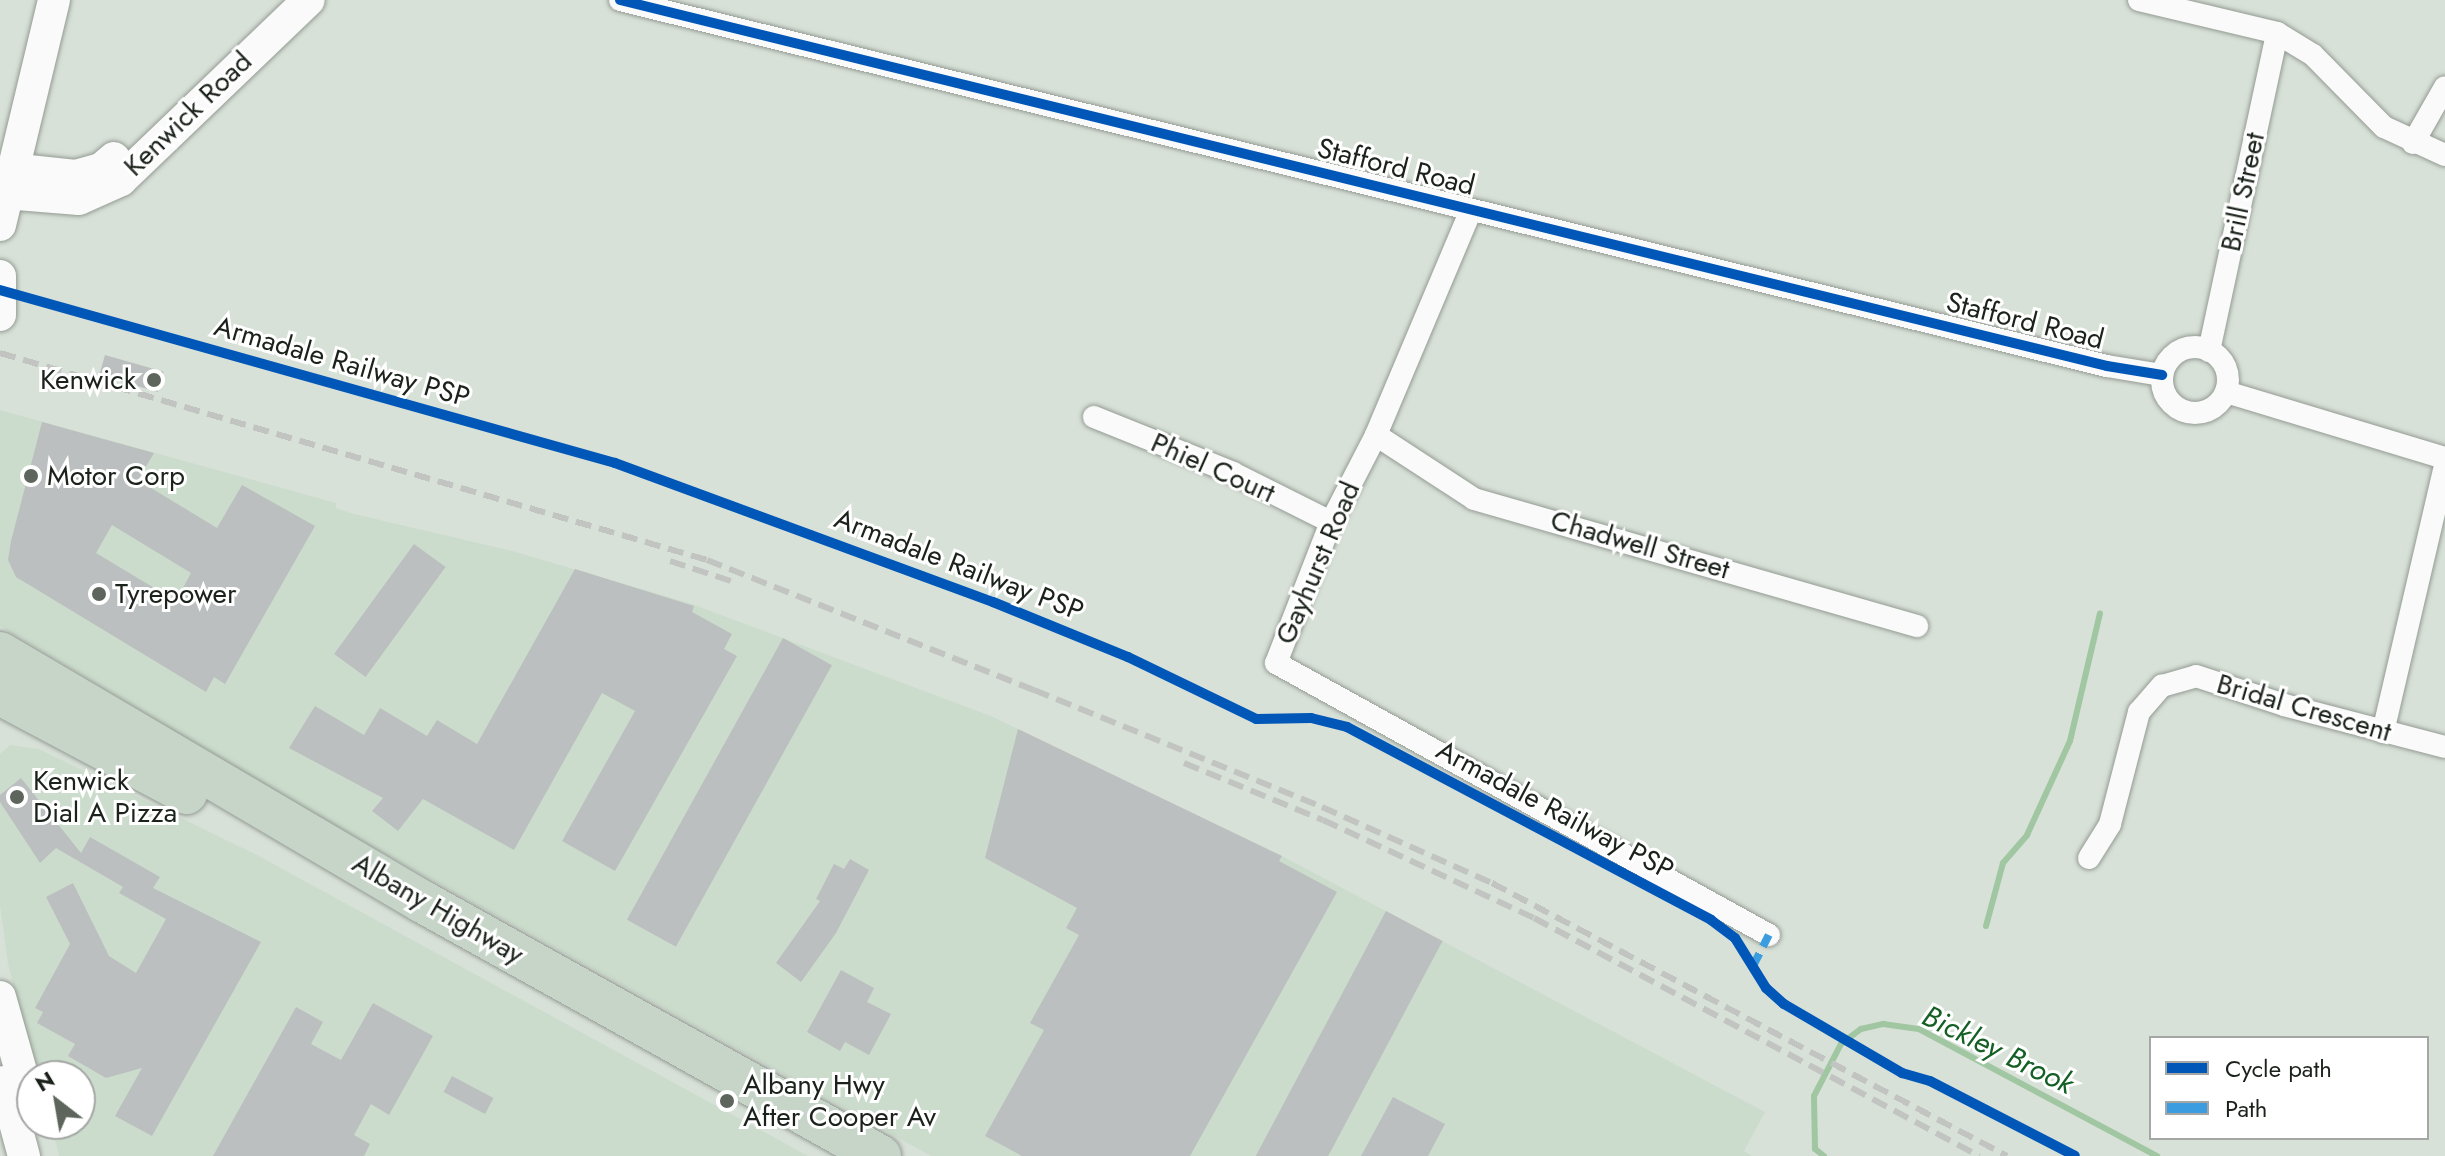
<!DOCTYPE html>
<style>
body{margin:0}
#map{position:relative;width:2445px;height:1156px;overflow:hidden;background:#d8e1d8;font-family:Jost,sans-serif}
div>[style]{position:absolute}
.built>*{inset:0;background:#cbdccc}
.stream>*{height:6px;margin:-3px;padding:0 3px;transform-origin:3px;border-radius:3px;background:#a0c6a2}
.building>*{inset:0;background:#bcbfbf;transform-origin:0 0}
.roads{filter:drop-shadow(0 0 2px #949b94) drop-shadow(0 0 2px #949b94)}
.street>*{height:22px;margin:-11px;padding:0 11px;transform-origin:11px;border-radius:11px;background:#f9faf9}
.street>.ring{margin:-11px;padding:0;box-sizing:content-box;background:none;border:22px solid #f9faf9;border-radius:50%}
.secondary>*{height:32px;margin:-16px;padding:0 16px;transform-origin:16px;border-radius:16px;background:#f9faf9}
.highway>*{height:42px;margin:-21px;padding:0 21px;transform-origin:21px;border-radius:21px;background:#c7d5c9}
.rail>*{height:6px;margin-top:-3px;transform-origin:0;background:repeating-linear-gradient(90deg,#c1c4c1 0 16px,transparent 0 24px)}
.quiet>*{height:8px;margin-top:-4px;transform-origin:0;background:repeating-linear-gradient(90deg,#3b9cdf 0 16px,transparent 0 24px)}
.cycleway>*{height:10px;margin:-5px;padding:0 5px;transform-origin:5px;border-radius:5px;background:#0057b8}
.dots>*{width:22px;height:22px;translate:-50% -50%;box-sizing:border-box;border:4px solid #fff;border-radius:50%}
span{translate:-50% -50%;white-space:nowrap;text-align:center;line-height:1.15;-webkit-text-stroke:6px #fff;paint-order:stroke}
.street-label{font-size:28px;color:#1b221b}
.poi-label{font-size:28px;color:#1b221b}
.right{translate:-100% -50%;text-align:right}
.left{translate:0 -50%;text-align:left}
.water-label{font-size:30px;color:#146024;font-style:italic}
.legend{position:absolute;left:2149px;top:1036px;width:280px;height:104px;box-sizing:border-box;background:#fff;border:2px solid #a4a7a4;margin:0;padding:10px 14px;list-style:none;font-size:24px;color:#1b221b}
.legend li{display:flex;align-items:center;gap:16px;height:40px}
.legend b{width:40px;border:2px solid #a4a7a4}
.north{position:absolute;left:16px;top:1060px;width:80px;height:80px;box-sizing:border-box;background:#fff;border:2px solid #a4a7a4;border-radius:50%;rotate:329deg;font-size:22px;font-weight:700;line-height:32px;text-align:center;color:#1b221b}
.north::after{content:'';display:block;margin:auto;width:28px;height:36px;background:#5d655d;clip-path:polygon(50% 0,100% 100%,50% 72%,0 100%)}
</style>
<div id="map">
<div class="built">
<div style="clip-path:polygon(0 410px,336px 503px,336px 508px,350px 513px,516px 552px,692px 604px,991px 716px,1282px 856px,1765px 1112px,1744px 1151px,1752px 1156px,931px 1156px,315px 815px,0 626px)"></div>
<div style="clip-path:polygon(10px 745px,39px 749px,257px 855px,808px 1156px,59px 1156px,51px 1124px,80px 1124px,80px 1076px,38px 1076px,8px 964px,0 906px,0 754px)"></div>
</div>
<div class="stream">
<div style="left:1986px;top:926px;width:65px;rotate:-74.9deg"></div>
<div style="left:2003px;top:863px;width:37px;rotate:-49deg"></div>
<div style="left:2027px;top:835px;width:103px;rotate:-65.4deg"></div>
<div style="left:2070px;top:741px;width:131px;rotate:-76.8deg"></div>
<div style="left:1824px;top:1156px;width:11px;rotate:-142deg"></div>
<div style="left:1815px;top:1149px;width:53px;rotate:-91.1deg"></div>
<div style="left:1814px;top:1096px;width:59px;rotate:-62.6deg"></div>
<div style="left:1841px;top:1044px;width:25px;rotate:-37deg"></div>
<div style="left:1861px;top:1029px;width:23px;rotate:-13deg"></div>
<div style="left:1883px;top:1024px;width:36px;rotate:8deg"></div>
<div style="left:1919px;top:1029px;width:270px;rotate:28.1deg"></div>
</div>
<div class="building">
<div style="left:105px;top:355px;width:61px;height:21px;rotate:16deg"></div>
<div style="clip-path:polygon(evenodd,42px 422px,154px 453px,138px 480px,217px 528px,242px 485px,315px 526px,225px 684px,214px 677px,206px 692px,16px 577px,8px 560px,11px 541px,42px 422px,112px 525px,191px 573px,176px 601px,96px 553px,112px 525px)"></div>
<div style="left:414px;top:544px;width:39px;height:136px;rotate:36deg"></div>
<div style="clip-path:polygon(575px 569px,694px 606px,692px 612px,732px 634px,724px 649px,737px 656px,615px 871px,562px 841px,635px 711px,602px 693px,514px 850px,423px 799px,398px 831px,372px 811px,383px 798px,289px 748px,315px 706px,364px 735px,380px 708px,427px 736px,437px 720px,477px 744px)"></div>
<div style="left:783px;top:638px;width:56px;height:322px;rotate:29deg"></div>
<div style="clip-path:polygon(1018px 729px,1282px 856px,1279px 861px,1337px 892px,1190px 1156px,1022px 1156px,985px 1136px,1044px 1030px,1030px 1023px,1079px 935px,1066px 928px,1077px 908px,985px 858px)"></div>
<div style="clip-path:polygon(21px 778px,81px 853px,90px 837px,160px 877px,153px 888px,261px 942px,152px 1136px,115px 1116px,142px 1068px,106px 1078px,68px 1056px,75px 1044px,37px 1023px,43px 1012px,35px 1008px,70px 944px,46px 897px,73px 883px,109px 956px,136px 973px,166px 919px,119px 893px,123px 887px,56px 848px,40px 863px,0 802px,0 795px)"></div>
<div style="clip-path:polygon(850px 859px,869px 870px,836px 933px,801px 982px,776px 963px,820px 901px,816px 899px,834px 864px,844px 869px)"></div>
<div style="left:1386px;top:911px;width:64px;height:280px;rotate:28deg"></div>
<div style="clip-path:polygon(841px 970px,874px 988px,867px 1002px,891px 1014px,869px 1055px,845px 1042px,840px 1051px,807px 1032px)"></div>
<div style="clip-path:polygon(373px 1003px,433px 1036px,389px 1115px,371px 1104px,354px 1135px,370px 1144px,364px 1156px,213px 1156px,296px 1007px,323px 1022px,311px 1044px,341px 1060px)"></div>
<div style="left:452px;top:1076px;width:47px;height:18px;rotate:28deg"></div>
<div style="clip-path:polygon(1393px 1097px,1445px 1124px,1428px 1156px,1361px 1156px)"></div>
</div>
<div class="roads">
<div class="street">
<div style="left:620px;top:0;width:1531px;rotate:13.83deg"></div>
<div style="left:2107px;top:366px;width:56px;rotate:9.3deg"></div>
<div style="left:2139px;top:0;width:142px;rotate:13.4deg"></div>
<div style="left:2277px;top:33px;width:42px;rotate:31.4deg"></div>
<div style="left:2313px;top:55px;width:101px;rotate:45.4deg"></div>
<div style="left:2384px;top:127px;width:67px;rotate:24.7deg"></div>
<div style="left:2413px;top:143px;width:64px;rotate:-60.3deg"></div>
<div style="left:1471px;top:210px;width:244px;rotate:112.9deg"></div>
<div style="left:1376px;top:435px;width:98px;rotate:117.3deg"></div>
<div style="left:1331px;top:522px;width:151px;rotate:111.3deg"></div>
<div style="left:1276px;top:663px;width:563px;rotate:28.89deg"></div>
<div class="ring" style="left:2162px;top:347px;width:44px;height:44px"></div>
<div style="left:2209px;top:351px;width:325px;rotate:-77.9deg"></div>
<div style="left:2226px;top:392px;width:229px;rotate:16.8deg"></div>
<div style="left:1094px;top:417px;width:150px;rotate:21.9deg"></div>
<div style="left:1233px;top:473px;width:110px;rotate:26.6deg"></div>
<div style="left:1376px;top:435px;width:117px;rotate:33.1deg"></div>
<div style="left:1474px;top:499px;width:461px;rotate:16deg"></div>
<div style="left:2383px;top:732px;width:273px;rotate:-76.9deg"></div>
<div style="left:2089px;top:858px;width:40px;rotate:-58deg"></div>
<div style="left:2110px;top:824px;width:116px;rotate:-75.5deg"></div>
<div style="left:2139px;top:712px;width:35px;rotate:-49deg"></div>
<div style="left:2162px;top:686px;width:35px;rotate:-16deg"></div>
<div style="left:2196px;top:676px;width:93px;rotate:18.2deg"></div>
<div style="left:2284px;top:705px;width:166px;rotate:14.6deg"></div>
</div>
<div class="secondary">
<div style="left:10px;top:169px;width:66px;rotate:6.1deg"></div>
<div style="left:76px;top:176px;width:26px;rotate:-16deg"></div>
<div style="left:101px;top:169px;width:17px;rotate:-40deg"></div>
<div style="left:5px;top:193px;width:74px;rotate:4.6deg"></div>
<div style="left:79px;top:199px;width:46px;rotate:-24.3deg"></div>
<div style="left:121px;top:180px;width:260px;rotate:-43.8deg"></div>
<div style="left:0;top:225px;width:231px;rotate:-76.5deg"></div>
<div style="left:0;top:276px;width:39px;rotate:90deg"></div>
<div style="left:0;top:997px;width:117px;rotate:74.2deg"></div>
<div style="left:4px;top:1082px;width:77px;rotate:74.9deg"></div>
</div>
<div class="highway">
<div style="left:0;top:653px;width:491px;rotate:30.5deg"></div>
<div style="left:423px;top:902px;width:523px;rotate:29.07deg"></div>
<div style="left:0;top:694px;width:211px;rotate:28deg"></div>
</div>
</div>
<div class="rail">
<div style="left:0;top:353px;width:737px;rotate:16.32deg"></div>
<div style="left:707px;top:560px;width:352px;rotate:21.7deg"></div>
<div style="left:1034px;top:690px;width:311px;rotate:22.1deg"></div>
<div style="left:1322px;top:807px;width:186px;rotate:24.1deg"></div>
<div style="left:1492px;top:883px;width:583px;rotate:27.93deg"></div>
<div style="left:670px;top:561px;width:64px;rotate:18.2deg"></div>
<div style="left:1184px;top:763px;width:150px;rotate:22.3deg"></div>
<div style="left:1323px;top:820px;width:233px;rotate:24.9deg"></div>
<div style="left:1534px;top:918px;width:505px;rotate:28.14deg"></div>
</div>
<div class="quiet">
<div style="left:1752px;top:968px;width:37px;rotate:-63deg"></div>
</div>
<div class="cycleway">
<div style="left:620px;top:0;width:1531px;rotate:13.83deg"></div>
<div style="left:2107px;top:366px;width:56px;rotate:9.3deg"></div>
<div style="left:0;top:290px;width:639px;rotate:15.71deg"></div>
<div style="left:615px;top:463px;width:403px;rotate:20.2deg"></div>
<div style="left:993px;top:602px;width:146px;rotate:22.2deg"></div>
<div style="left:1128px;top:657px;width:142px;rotate:25.8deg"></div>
<div style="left:1256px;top:719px;width:55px;rotate:-1deg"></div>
<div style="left:1311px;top:718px;width:37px;rotate:14deg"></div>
<div style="left:1347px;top:727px;width:412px;rotate:27.9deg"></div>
<div style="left:1711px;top:920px;width:30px;rotate:37deg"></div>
<div style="left:1735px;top:938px;width:59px;rotate:58.2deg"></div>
<div style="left:1766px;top:988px;width:24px;rotate:42deg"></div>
<div style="left:1784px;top:1004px;width:137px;rotate:30.3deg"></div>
<div style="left:1902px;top:1073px;width:29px;rotate:16deg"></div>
<div style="left:1930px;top:1081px;width:163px;rotate:27.3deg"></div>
</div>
<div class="dots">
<div style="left:154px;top:380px;background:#5d655d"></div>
<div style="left:31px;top:476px;background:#5d655d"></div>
<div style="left:99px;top:594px;background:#5d655d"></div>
<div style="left:17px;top:797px;background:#5d655d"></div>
<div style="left:727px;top:1101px;background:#5d655d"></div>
</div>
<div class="street-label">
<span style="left:188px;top:114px;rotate:-44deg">Kenwick Road</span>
<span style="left:1396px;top:167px;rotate:14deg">Stafford Road</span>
<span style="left:2243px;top:192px;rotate:-78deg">Brill Street</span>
<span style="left:2025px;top:321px;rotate:14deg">Stafford Road</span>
<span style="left:342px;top:362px;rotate:16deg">Armadale Railway PSP</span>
<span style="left:1213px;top:468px;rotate:24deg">Phiel Court</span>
<span style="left:1640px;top:545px;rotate:16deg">Chadwell Street</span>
<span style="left:1318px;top:563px;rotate:-67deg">Gayhurst Road</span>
<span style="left:959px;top:565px;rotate:21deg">Armadale Railway PSP</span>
<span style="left:2304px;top:708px;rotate:16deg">Bridal Crescent</span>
<span style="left:1555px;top:810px;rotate:28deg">Armadale Railway PSP</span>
<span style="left:438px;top:909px;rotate:30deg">Albany Highway</span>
</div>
<div class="poi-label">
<span class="right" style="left:136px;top:380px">Kenwick</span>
<span class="left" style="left:47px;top:476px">Motor Corp</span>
<span class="left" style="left:115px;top:594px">Tyrepower</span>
<span class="left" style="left:33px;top:797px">Kenwick<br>Dial A Pizza</span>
<span class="left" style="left:743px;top:1101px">Albany Hwy<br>After Cooper Av</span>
</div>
<div class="water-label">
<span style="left:1998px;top:1050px;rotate:26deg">Bickley Brook</span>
</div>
<ul class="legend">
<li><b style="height:10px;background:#0057b8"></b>Cycle path</li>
<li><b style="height:10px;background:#3b9cdf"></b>Path</li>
</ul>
<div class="north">N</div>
</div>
